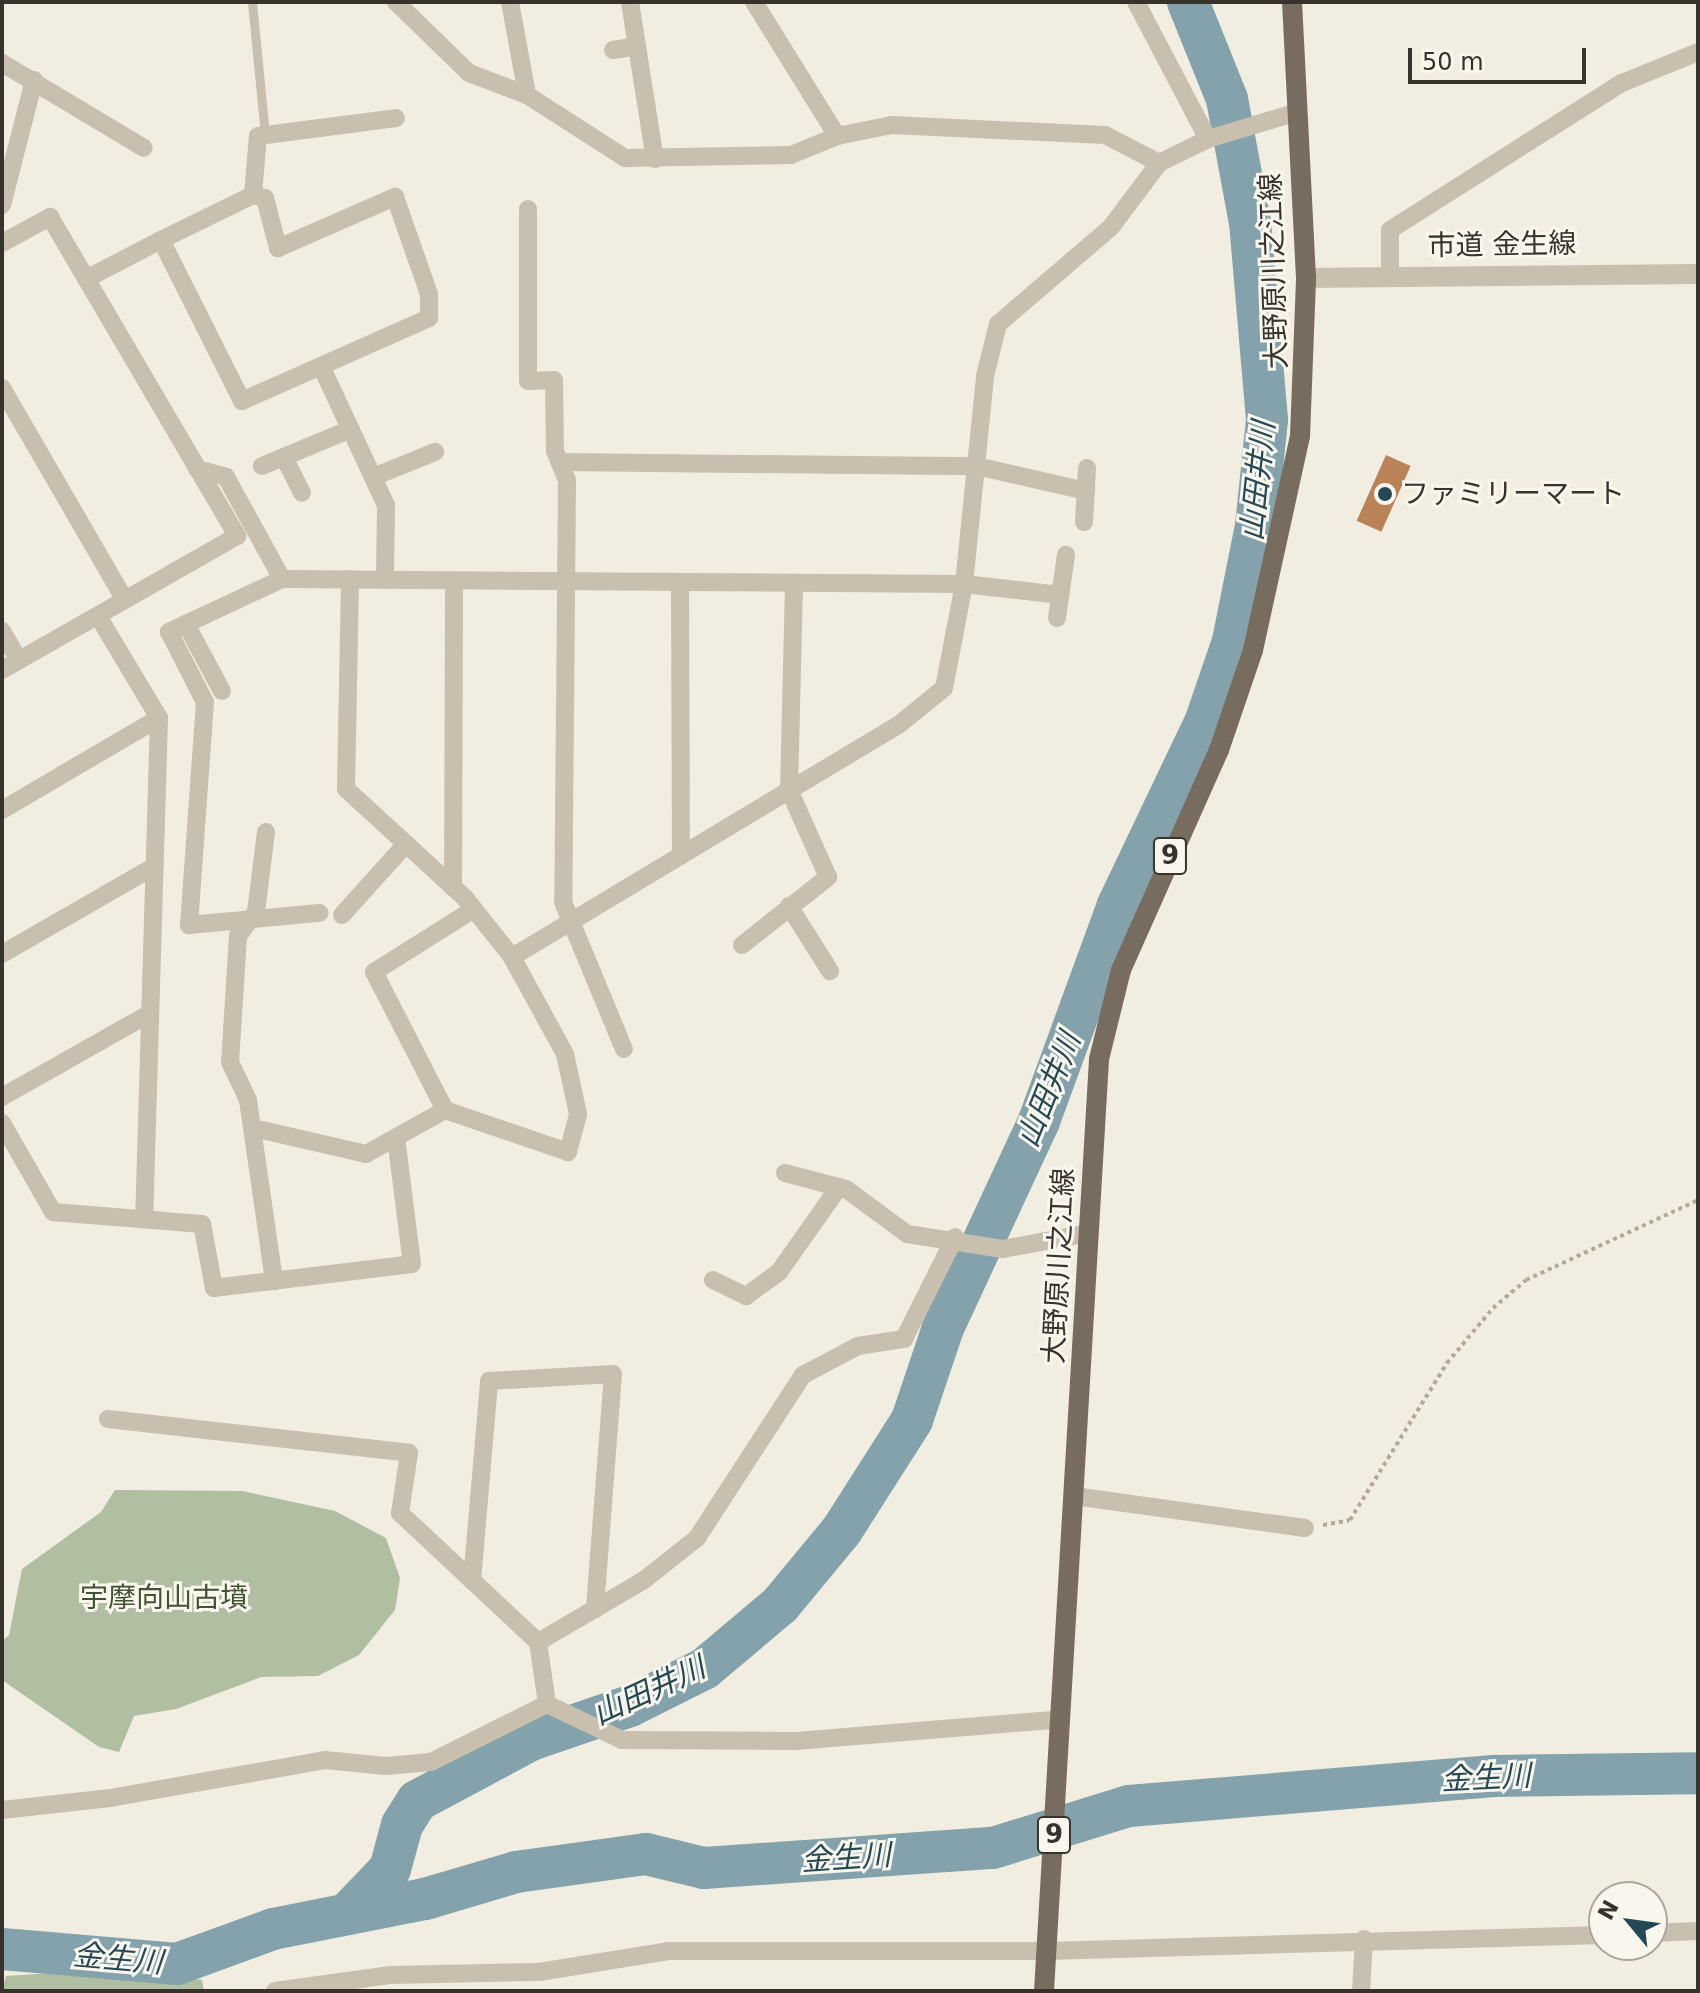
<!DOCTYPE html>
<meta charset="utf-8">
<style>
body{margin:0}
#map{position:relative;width:1700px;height:1993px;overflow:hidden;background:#f1ede1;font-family:"DejaVu Sans","Noto Sans JP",sans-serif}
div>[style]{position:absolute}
.green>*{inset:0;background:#b0bfa2}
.river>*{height:42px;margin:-21px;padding:0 21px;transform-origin:21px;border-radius:21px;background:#83a2ab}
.building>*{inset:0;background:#b98257;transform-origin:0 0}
.path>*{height:4px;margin-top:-2px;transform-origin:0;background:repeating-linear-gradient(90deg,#b4a998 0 4px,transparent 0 8px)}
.service>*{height:9px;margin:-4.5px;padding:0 4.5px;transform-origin:4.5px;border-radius:4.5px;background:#c8bfae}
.minor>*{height:18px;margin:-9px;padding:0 9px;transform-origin:9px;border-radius:9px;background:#c8bfae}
.tertiary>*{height:20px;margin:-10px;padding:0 10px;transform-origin:10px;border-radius:10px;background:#c8bfae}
.primary>*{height:20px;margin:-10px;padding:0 10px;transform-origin:10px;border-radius:10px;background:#786c5f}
.dots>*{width:22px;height:22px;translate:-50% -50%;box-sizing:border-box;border:4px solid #f9f6ed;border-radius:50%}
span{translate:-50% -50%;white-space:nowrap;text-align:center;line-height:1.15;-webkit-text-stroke:6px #f9f6ed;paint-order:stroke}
.shield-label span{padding:2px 6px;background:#f9f6ed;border:2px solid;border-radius:6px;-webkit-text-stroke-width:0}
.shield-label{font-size:26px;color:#38322c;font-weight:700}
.street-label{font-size:28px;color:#38322c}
.poi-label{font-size:28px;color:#38322c}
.left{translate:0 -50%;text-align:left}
.park-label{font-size:28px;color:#415332}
.water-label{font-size:30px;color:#254855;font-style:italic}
.frame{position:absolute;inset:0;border:4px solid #38322c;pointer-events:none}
.north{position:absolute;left:1588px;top:1881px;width:80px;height:80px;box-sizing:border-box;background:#f9f6ed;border:2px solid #aca8a0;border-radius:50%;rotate:299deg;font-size:22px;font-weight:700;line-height:32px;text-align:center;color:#38322c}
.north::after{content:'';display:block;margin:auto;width:28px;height:36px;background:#254855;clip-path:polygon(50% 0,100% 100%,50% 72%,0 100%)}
.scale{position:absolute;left:1408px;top:48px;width:178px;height:36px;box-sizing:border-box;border:4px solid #38322c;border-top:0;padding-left:10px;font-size:24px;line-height:28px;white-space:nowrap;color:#38322c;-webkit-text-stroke:6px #f9f6ed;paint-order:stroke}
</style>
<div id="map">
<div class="green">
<div style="clip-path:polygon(115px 1490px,242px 1491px,335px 1511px,386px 1538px,400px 1578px,395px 1610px,359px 1655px,318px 1676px,261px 1677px,176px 1709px,134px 1716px,119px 1752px,99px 1747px,2px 1680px,2px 1641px,9px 1635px,22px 1569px,101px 1512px)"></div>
<div style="clip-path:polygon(128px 1968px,202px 1980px,204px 1991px,2px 1991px,6px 1976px)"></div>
</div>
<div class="river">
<div style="left:347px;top:1914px;width:62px;rotate:-46.3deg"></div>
<div style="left:390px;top:1869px;width:46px;rotate:-74.7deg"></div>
<div style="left:402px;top:1825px;width:28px;rotate:-58deg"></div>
<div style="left:417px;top:1801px;width:129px;rotate:-28.2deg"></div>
<div style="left:531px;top:1740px;width:105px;rotate:-19deg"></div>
<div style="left:630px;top:1706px;width:83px;rotate:-26.6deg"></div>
<div style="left:704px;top:1669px;width:99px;rotate:-40.1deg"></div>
<div style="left:780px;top:1605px;width:97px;rotate:-50.4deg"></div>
<div style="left:842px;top:1530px;width:130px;rotate:-57.5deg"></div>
<div style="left:912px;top:1420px;width:97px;rotate:-71.4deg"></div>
<div style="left:943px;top:1328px;width:228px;rotate:-65.1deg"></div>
<div style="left:1039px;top:1121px;width:230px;rotate:-69.9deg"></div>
<div style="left:1118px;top:905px;width:202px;rotate:-64.5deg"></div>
<div style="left:1205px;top:723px;width:87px;rotate:-71.1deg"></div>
<div style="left:1233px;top:641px;width:117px;rotate:-78.7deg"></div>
<div style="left:1256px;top:526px;width:107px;rotate:-84.1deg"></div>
<div style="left:1267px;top:420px;width:198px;rotate:-94.9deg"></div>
<div style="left:1250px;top:223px;width:126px;rotate:-100.5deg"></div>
<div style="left:1227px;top:99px;width:105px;rotate:-111.9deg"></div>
<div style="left:2px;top:1949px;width:176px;rotate:4.9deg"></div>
<div style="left:177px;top:1964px;width:102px;rotate:-20deg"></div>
<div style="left:273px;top:1929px;width:155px;rotate:-11.2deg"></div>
<div style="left:425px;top:1899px;width:95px;rotate:-16.5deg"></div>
<div style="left:516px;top:1872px;width:131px;rotate:-7.9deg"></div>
<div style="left:646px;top:1854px;width:60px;rotate:13.6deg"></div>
<div style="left:704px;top:1868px;width:290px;rotate:-4deg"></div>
<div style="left:993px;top:1848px;width:142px;rotate:-17.2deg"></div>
<div style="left:1129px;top:1806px;width:366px;rotate:-4.7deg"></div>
<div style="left:1494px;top:1776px;width:204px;rotate:-0.8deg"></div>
</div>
<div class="building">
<div style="left:1386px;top:455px;width:27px;height:72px;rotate:24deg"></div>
</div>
<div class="path">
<div style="left:1323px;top:1525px;width:27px;rotate:-10deg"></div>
<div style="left:1350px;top:1520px;width:185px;rotate:-58.3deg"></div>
<div style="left:1447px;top:1363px;width:72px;rotate:-50.1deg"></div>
<div style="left:1493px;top:1308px;width:43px;rotate:-40.3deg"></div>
<div style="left:1526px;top:1280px;width:190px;rotate:-24.9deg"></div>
</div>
<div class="service">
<div style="left:252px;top:2px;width:134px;rotate:84.4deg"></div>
</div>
<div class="minor">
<div style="left:396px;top:2px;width:102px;rotate:44.2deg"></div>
<div style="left:469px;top:73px;width:62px;rotate:20.8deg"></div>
<div style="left:527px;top:95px;width:117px;rotate:32.7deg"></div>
<div style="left:625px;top:158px;width:166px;rotate:-1deg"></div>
<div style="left:791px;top:155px;width:50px;rotate:-22.4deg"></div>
<div style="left:837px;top:136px;width:56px;rotate:-11.3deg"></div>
<div style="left:892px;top:125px;width:213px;rotate:2.7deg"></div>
<div style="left:1105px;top:135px;width:61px;rotate:27.4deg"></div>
<div style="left:510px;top:2px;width:95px;rotate:79.6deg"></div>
<div style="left:630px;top:2px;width:159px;rotate:81deg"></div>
<div style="left:754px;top:2px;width:158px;rotate:58.2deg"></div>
<div style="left:1136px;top:2px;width:155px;rotate:62.3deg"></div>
<div style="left:613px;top:50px;width:24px;rotate:-9deg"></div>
<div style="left:2px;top:63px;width:165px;rotate:30.9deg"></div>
<div style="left:253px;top:195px;width:59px;rotate:-85.2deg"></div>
<div style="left:258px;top:136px;width:139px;rotate:-7.4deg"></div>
<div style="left:2px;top:205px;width:129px;rotate:-75.6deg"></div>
<div style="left:528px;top:209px;width:172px;rotate:90deg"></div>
<div style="left:528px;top:381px;width:26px;rotate:-2deg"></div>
<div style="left:554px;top:380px;width:71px;rotate:89.2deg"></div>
<div style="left:555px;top:451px;width:31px;rotate:68deg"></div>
<div style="left:567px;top:480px;width:422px;rotate:90.5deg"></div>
<div style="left:563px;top:902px;width:159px;rotate:67.5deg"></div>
<div style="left:2px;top:243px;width:55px;rotate:-28.4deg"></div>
<div style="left:50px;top:217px;width:370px;rotate:59.6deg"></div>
<div style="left:237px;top:536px;width:271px;rotate:150.3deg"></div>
<div style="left:1390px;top:275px;width:45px;rotate:-90deg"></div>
<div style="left:1390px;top:230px;width:275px;rotate:-32.4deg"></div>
<div style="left:1622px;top:83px;width:82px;rotate:-22.2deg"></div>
<div style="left:86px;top:279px;width:85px;rotate:-27.5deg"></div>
<div style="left:161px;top:240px;width:102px;rotate:-26.1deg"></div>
<div style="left:253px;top:195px;width:12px;rotate:14deg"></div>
<div style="left:265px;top:198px;width:52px;rotate:75.4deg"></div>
<div style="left:278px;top:248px;width:128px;rotate:-23.6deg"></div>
<div style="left:395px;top:197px;width:103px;rotate:70.7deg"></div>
<div style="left:429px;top:294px;width:24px;rotate:90deg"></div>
<div style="left:429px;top:318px;width:205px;rotate:156.1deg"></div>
<div style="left:242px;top:401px;width:180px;rotate:-116.7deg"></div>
<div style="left:322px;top:368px;width:151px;rotate:65deg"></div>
<div style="left:386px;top:505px;width:75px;rotate:90.8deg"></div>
<div style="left:2px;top:388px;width:245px;rotate:59.9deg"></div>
<div style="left:284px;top:457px;width:40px;rotate:63.4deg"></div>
<div style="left:560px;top:462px;width:416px;rotate:0.6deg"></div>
<div style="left:976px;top:466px;width:113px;rotate:12.8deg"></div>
<div style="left:262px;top:466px;width:96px;rotate:-22.6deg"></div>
<div style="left:197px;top:469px;width:30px;rotate:15deg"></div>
<div style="left:226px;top:477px;width:116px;rotate:61.2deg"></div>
<div style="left:282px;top:579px;width:682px;rotate:0.42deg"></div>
<div style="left:964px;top:584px;width:209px;rotate:-84.2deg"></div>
<div style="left:985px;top:376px;width:54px;rotate:-76deg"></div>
<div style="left:998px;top:324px;width:149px;rotate:-40.6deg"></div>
<div style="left:1111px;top:227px;width:80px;rotate:-53.1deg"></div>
<div style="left:1159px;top:163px;width:55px;rotate:-26.1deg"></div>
<div style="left:1208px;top:139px;width:90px;rotate:-16.8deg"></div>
<div style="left:373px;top:477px;width:67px;rotate:-22deg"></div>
<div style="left:1084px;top:522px;width:54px;rotate:-86.8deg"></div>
<div style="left:282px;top:579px;width:125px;rotate:154.9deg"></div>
<div style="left:169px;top:632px;width:79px;rotate:62.8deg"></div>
<div style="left:205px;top:702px;width:224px;rotate:94.1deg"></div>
<div style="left:189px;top:925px;width:131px;rotate:-5.3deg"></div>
<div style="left:680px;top:582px;width:274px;rotate:89.8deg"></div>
<div style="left:98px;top:616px;width:119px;rotate:59.1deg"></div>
<div style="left:159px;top:718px;width:498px;rotate:91.7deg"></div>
<div style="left:1057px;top:618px;width:64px;rotate:-81.9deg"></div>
<div style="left:186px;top:624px;width:76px;rotate:61.8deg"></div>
<div style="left:2px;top:631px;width:34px;rotate:60deg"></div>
<div style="left:2px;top:810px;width:182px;rotate:-30.4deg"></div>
<div style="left:266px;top:832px;width:81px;rotate:97.1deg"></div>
<div style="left:256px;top:912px;width:30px;rotate:127deg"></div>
<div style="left:238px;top:936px;width:126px;rotate:93.6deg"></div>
<div style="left:230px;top:1062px;width:42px;rotate:64.7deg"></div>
<div style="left:248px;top:1100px;width:183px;rotate:81.8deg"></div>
<div style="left:453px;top:887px;width:307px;rotate:-89.8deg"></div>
<div style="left:789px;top:906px;width:77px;rotate:57.8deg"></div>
<div style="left:342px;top:915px;width:96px;rotate:-48deg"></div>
<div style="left:742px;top:945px;width:110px;rotate:-38.3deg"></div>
<div style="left:828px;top:877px;width:95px;rotate:-114.1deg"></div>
<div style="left:789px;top:790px;width:207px;rotate:-88.6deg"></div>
<div style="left:2px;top:954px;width:174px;rotate:-29.9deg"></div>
<div style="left:512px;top:957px;width:454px;rotate:-31deg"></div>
<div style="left:901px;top:723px;width:55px;rotate:-39.1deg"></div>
<div style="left:944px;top:688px;width:106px;rotate:-79.1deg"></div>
<div style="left:964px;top:584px;width:97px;rotate:6.5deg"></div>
<div style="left:2px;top:1097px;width:167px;rotate:-29.5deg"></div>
<div style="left:445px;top:1110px;width:155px;rotate:-117.2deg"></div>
<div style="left:374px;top:972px;width:118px;rotate:-32.2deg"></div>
<div style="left:2px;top:1123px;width:103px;rotate:60.2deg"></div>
<div style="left:53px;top:1212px;width:149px;rotate:4.6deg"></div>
<div style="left:202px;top:1224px;width:65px;rotate:79.4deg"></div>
<div style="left:214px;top:1288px;width:199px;rotate:-6.9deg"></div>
<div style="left:412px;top:1264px;width:127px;rotate:-97.2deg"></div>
<div style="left:262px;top:1130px;width:107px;rotate:13deg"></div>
<div style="left:366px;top:1154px;width:90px;rotate:-29.1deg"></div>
<div style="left:445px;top:1110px;width:130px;rotate:18.9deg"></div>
<div style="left:568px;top:1152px;width:39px;rotate:-75deg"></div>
<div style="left:578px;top:1114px;width:61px;rotate:-102.2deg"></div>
<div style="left:565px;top:1054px;width:111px;rotate:-118.7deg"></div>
<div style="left:512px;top:957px;width:75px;rotate:-128.5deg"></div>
<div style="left:465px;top:898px;width:161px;rotate:-137.5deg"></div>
<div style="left:346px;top:789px;width:210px;rotate:-88.9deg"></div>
<div style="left:785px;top:1173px;width:63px;rotate:14.7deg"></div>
<div style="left:846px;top:1189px;width:76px;rotate:36.4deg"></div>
<div style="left:907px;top:1234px;width:97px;rotate:8.9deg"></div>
<div style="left:1003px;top:1249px;width:86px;rotate:-10.7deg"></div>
<div style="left:713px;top:1280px;width:37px;rotate:26deg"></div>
<div style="left:746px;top:1296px;width:41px;rotate:-36deg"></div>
<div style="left:779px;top:1272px;width:104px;rotate:-54.8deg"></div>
<div style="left:108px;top:1419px;width:303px;rotate:6.4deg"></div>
<div style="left:409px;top:1453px;width:61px;rotate:98.5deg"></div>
<div style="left:400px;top:1513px;width:189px;rotate:43.1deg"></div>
<div style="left:538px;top:1642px;width:63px;rotate:81.7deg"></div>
<div style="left:1074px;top:1496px;width:233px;rotate:7.9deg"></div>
<div style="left:472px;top:1581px;width:201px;rotate:-85.1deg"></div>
<div style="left:489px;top:1381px;width:124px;rotate:-3.2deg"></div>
<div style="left:613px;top:1374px;width:236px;rotate:94.4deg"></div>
<div style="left:538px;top:1642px;width:123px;rotate:-30.3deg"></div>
<div style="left:644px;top:1580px;width:68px;rotate:-38.4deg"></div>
<div style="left:697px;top:1538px;width:194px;rotate:-57deg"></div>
<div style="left:803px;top:1375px;width:62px;rotate:-27.8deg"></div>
<div style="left:858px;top:1346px;width:47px;rotate:-8.7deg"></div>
<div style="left:904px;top:1339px;width:114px;rotate:-63.4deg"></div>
<div style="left:547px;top:1704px;width:83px;rotate:25.6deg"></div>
<div style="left:622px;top:1740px;width:174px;rotate:0.3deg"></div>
<div style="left:796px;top:1741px;width:266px;rotate:-4.7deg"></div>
<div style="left:2px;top:1810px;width:109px;rotate:-6.3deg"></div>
<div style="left:110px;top:1798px;width:218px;rotate:-10deg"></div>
<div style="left:325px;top:1760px;width:61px;rotate:5.6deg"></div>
<div style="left:386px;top:1766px;width:45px;rotate:-5.1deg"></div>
<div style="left:431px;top:1762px;width:130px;rotate:-26.6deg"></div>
<div style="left:1652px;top:1933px;width:46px;rotate:-2.5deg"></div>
<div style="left:275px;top:1991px;width:117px;rotate:-7.9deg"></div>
<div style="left:391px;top:1975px;width:148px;rotate:-1.2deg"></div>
<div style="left:539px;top:1972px;width:131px;rotate:-9.2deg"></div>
<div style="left:668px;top:1951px;width:379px"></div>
<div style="left:1047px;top:1951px;width:557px;rotate:-1.65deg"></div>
<div style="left:1361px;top:1991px;width:52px;rotate:-86.7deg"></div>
</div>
<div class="tertiary">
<div style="left:1306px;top:278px;width:392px;rotate:-0.6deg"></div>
</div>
<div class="primary">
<div style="left:1044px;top:1991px;width:934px;rotate:-86.62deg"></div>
<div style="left:1099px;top:1059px;width:92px;rotate:-76.1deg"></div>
<div style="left:1121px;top:970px;width:241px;rotate:-66deg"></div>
<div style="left:1219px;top:750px;width:106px;rotate:-71.2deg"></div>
<div style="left:1253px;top:650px;width:219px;rotate:-77.6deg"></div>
<div style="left:1300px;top:436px;width:158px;rotate:-87.8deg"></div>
<div style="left:1306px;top:278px;width:276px;rotate:-92.9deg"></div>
</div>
<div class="dots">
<div style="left:1385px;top:494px;background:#254855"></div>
</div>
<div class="shield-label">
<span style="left:1170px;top:856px">9</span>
<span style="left:1054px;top:1835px">9</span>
</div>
<div class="street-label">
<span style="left:1502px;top:245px;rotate:-1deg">市道 金生線</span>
<span style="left:1274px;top:271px;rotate:-92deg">大野原川之江線</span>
<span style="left:1059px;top:1266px;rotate:-87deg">大野原川之江線</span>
</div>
<div class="poi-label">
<span class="left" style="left:1401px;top:494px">ファミリーマート</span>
</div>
<div class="park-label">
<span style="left:164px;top:1598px">宇摩向山古墳</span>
</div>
<div class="water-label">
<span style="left:1258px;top:481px;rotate:-84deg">山田井川</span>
<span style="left:1049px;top:1090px;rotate:-68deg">山田井川</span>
<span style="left:649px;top:1691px;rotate:-25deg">山田井川</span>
<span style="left:1486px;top:1778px;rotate:-3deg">金生川</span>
<span style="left:846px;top:1858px;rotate:-4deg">金生川</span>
<span style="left:118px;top:1959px;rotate:5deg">金生川</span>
</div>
<div class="frame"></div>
<div class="north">N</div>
<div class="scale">50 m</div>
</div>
